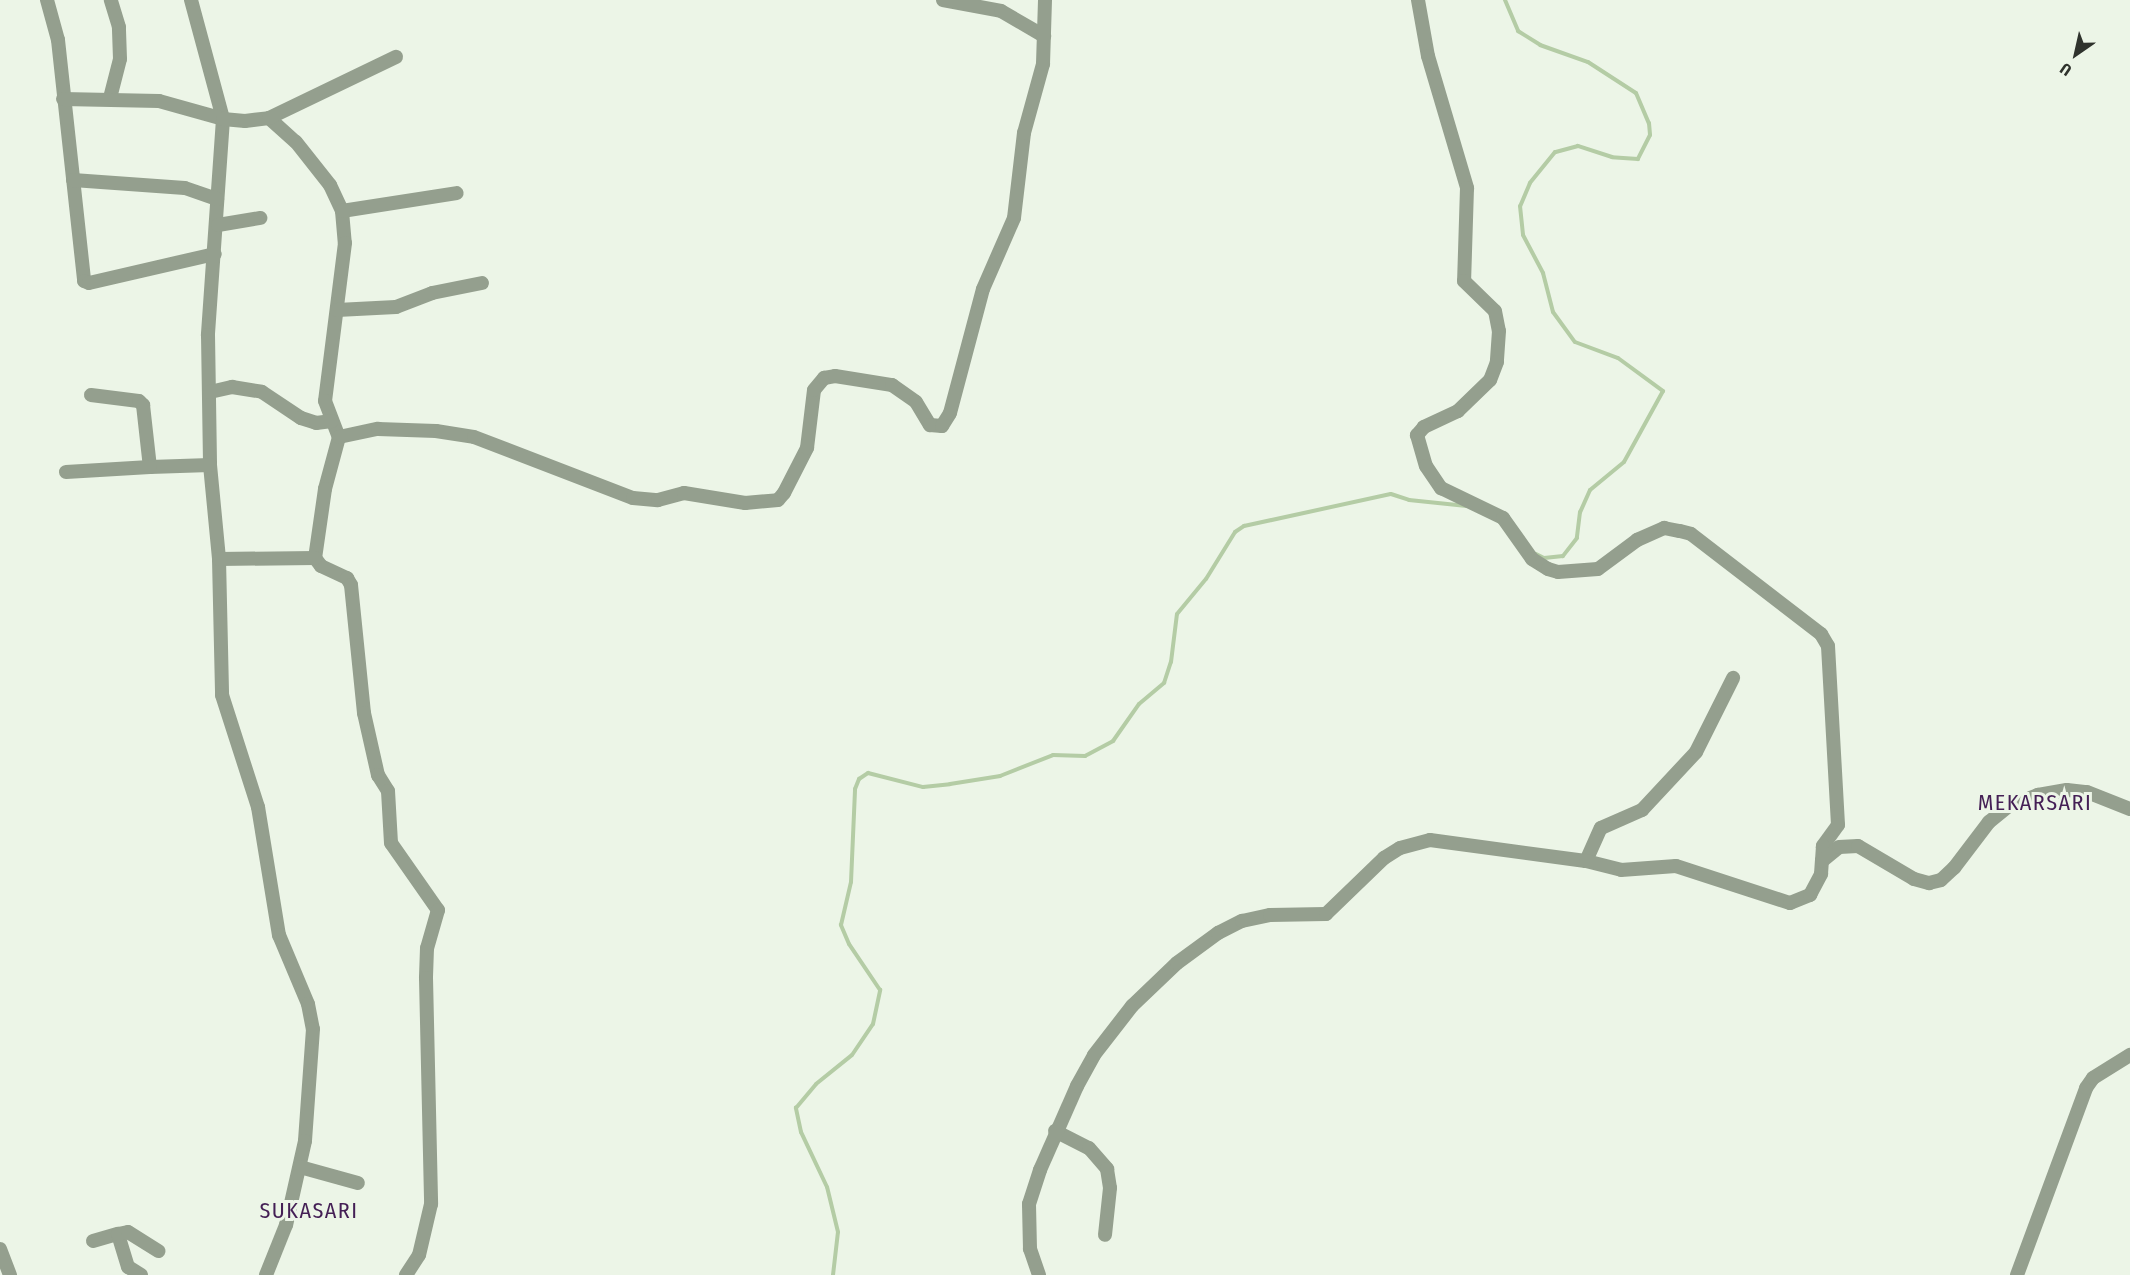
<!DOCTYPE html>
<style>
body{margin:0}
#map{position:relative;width:2130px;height:1275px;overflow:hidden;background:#ecf5e7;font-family:"Fira Sans Condensed",sans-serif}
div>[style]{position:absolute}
.stream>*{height:4px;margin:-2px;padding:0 2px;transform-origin:2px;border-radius:2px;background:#b4cca5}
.street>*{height:14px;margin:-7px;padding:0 7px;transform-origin:7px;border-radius:7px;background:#949f8e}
span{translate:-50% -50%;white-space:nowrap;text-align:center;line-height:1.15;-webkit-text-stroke:6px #ecf5e7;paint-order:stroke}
.quarter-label{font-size:22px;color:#441f55;letter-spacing:1.5px}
.north{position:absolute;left:2046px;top:24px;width:60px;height:60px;-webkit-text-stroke:4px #ecf5e7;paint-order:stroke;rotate:214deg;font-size:16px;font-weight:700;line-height:24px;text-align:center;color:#2f332d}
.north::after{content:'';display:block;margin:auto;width:21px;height:27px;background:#2f332d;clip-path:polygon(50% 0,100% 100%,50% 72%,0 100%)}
</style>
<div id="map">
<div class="stream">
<div style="left:1505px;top:0;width:34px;rotate:67deg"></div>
<div style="left:1518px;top:31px;width:26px;rotate:32deg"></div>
<div style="left:1540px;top:45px;width:51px;rotate:19.5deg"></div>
<div style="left:1588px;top:62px;width:57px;rotate:32.9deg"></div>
<div style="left:1636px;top:93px;width:33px;rotate:67deg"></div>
<div style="left:1649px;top:123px;width:12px;rotate:85deg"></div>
<div style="left:1650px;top:135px;width:27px;rotate:117deg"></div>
<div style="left:1638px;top:159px;width:26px;rotate:-176deg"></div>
<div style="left:1612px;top:157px;width:36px;rotate:-162deg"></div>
<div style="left:1578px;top:146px;width:24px;rotate:165deg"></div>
<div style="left:1555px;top:152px;width:40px;rotate:129deg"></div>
<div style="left:1530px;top:183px;width:25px;rotate:113deg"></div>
<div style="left:1520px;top:206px;width:29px;rotate:84deg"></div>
<div style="left:1523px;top:235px;width:43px;rotate:62.2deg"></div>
<div style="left:1543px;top:273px;width:40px;rotate:75.6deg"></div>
<div style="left:1553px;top:312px;width:37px;rotate:54deg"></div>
<div style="left:1575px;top:342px;width:46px;rotate:20.4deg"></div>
<div style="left:1618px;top:358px;width:56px;rotate:36.3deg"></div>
<div style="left:1663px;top:391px;width:81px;rotate:118.8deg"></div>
<div style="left:1624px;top:462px;width:44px;rotate:140.5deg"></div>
<div style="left:1590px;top:490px;width:24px;rotate:114deg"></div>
<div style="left:1580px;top:512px;width:26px;rotate:97deg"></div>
<div style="left:1577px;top:538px;width:23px;rotate:128deg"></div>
<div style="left:1563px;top:556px;width:19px;rotate:174deg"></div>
<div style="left:1544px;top:558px;width:9px;rotate:-153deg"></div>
<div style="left:833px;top:1275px;width:43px;rotate:-83.4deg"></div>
<div style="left:838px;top:1232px;width:46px;rotate:-103.7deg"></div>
<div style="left:827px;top:1187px;width:61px;rotate:-115.3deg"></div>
<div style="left:801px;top:1132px;width:25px;rotate:-102deg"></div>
<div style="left:796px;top:1108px;width:31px;rotate:-50deg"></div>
<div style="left:816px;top:1084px;width:46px;rotate:-38.9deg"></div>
<div style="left:852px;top:1055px;width:37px;rotate:-56deg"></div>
<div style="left:873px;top:1024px;width:35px;rotate:-78deg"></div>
<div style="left:880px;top:990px;width:55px;rotate:-124deg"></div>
<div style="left:849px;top:944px;width:21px;rotate:-113deg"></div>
<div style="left:841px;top:925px;width:44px;rotate:-76.9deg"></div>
<div style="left:851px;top:882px;width:93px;rotate:-87.5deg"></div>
<div style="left:855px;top:789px;width:11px;rotate:-68deg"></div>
<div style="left:859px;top:779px;width:11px;rotate:-34deg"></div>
<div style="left:868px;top:773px;width:57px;rotate:14.3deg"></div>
<div style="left:923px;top:787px;width:27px;rotate:-6deg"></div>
<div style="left:950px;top:784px;width:51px;rotate:-9.1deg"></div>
<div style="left:1000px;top:776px;width:57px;rotate:-21.6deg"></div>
<div style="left:1053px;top:755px;width:32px;rotate:2deg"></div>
<div style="left:1085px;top:756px;width:32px;rotate:-28deg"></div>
<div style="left:1113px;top:741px;width:45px;rotate:-54.9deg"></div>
<div style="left:1139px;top:704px;width:33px;rotate:-40deg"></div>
<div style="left:1164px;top:683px;width:22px;rotate:-72deg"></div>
<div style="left:1171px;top:662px;width:48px;rotate:-82.9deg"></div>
<div style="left:1177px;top:614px;width:45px;rotate:-50.4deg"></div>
<div style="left:1206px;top:579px;width:55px;rotate:-58.3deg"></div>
<div style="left:1235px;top:532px;width:11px;rotate:-34deg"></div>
<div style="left:1244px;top:526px;width:150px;rotate:-12.3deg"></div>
<div style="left:1391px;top:494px;width:19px;rotate:18deg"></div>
<div style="left:1409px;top:500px;width:58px;rotate:5.9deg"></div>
</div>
<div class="street">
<div style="left:47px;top:0;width:41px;rotate:74.6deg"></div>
<div style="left:58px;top:40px;width:242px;rotate:83.8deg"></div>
<div style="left:84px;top:281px;width:5px;rotate:22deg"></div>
<div style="left:89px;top:283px;width:129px;rotate:-13deg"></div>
<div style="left:191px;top:0;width:123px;rotate:74.9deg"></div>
<div style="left:223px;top:119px;width:217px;rotate:94deg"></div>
<div style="left:208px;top:335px;width:130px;rotate:89.1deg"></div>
<div style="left:210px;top:465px;width:94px;rotate:84.5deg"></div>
<div style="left:219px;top:559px;width:136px;rotate:88.7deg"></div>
<div style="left:222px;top:695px;width:118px;rotate:72.2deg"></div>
<div style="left:258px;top:807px;width:130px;rotate:80.7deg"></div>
<div style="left:279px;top:935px;width:75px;rotate:67.2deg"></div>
<div style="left:308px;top:1004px;width:25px;rotate:79deg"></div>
<div style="left:313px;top:1029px;width:112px;rotate:94.1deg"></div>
<div style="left:305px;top:1141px;width:86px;rotate:102.7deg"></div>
<div style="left:286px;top:1225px;width:54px;rotate:111.8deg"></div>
<div style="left:943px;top:0;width:59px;rotate:10.7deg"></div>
<div style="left:1001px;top:11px;width:50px;rotate:30.2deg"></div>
<div style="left:1418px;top:0;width:57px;rotate:79.9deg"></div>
<div style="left:1428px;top:56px;width:138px;rotate:73.5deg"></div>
<div style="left:1467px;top:188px;width:93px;rotate:91.8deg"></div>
<div style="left:1464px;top:281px;width:43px;rotate:44.1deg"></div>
<div style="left:1495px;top:311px;width:20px;rotate:79deg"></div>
<div style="left:1499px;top:331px;width:31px;rotate:94deg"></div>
<div style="left:1497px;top:362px;width:19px;rotate:111deg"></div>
<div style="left:1490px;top:380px;width:45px;rotate:135.9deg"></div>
<div style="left:1458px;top:411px;width:38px;rotate:155deg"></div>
<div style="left:1424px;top:427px;width:11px;rotate:131deg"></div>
<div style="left:1417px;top:435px;width:32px;rotate:74deg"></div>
<div style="left:1426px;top:466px;width:27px;rotate:56deg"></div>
<div style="left:1441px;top:488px;width:69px;rotate:25.8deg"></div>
<div style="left:1503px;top:518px;width:50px;rotate:54.7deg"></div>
<div style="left:1532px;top:559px;width:19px;rotate:32deg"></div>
<div style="left:1548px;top:569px;width:10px;rotate:17deg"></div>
<div style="left:1558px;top:572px;width:40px;rotate:-4.3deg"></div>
<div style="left:1598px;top:569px;width:49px;rotate:-36.6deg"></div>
<div style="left:1637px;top:540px;width:30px;rotate:-24deg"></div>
<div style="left:1664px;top:528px;width:16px;rotate:11deg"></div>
<div style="left:1680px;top:531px;width:11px;rotate:15deg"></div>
<div style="left:1691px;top:534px;width:164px;rotate:37.6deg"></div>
<div style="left:1821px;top:634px;width:14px;rotate:60deg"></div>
<div style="left:1828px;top:646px;width:179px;rotate:86.8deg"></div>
<div style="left:1838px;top:825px;width:26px;rotate:126deg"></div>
<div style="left:1823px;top:846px;width:15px;rotate:94deg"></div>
<div style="left:110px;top:98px;width:40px;rotate:-75.6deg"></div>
<div style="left:120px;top:59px;width:32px;rotate:-92deg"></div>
<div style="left:119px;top:27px;width:28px;rotate:-107deg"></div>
<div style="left:63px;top:99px;width:96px;rotate:1.2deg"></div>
<div style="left:159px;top:101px;width:66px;rotate:15.7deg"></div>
<div style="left:223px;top:119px;width:22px;rotate:5deg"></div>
<div style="left:245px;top:121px;width:24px;rotate:-7deg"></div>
<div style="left:269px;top:118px;width:36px;rotate:42deg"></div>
<div style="left:296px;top:142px;width:55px;rotate:51.7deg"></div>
<div style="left:330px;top:185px;width:29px;rotate:65deg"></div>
<div style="left:342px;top:211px;width:32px;rotate:85deg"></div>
<div style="left:345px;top:243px;width:159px;rotate:97.2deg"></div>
<div style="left:325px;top:401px;width:39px;rotate:69deg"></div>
<div style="left:339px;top:437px;width:54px;rotate:105.1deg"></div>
<div style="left:325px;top:489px;width:70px;rotate:98.2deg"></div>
<div style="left:315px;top:558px;width:10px;rotate:53deg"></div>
<div style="left:321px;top:566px;width:29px;rotate:25deg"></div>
<div style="left:347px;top:578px;width:8px;rotate:60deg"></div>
<div style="left:351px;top:585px;width:129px;rotate:84.2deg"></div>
<div style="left:364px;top:713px;width:64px;rotate:77.3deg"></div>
<div style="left:378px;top:775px;width:19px;rotate:58deg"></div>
<div style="left:388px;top:791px;width:52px;rotate:86.7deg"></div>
<div style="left:391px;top:843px;width:82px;rotate:55deg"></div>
<div style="left:438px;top:910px;width:40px;rotate:106deg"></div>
<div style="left:427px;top:948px;width:30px;rotate:92deg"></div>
<div style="left:426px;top:978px;width:226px;rotate:88.7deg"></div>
<div style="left:431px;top:1204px;width:52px;rotate:103.2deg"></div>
<div style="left:419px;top:1255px;width:24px;rotate:123deg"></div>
<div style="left:269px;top:118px;width:141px;rotate:-25.7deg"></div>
<div style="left:73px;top:180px;width:112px;rotate:4.1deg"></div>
<div style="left:185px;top:188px;width:34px;rotate:19deg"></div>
<div style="left:342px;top:211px;width:116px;rotate:-8.9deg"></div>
<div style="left:218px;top:225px;width:43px;rotate:-9.5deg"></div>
<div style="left:337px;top:310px;width:59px;rotate:-2.9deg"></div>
<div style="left:396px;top:307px;width:39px;rotate:-21deg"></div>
<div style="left:432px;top:293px;width:51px;rotate:-11.3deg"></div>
<div style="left:210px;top:392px;width:23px;rotate:-13deg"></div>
<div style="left:232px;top:387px;width:30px;rotate:9deg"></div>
<div style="left:262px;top:392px;width:47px;rotate:33.7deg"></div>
<div style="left:301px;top:418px;width:16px;rotate:18deg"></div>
<div style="left:316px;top:423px;width:16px;rotate:-7deg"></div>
<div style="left:91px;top:395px;width:48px;rotate:7.1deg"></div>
<div style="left:139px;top:401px;width:6px;rotate:45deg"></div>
<div style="left:143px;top:405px;width:62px;rotate:83.6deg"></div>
<div style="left:150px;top:467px;width:60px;rotate:-1.9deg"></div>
<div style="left:339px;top:437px;width:40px;rotate:-12deg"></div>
<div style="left:378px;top:429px;width:58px;rotate:2deg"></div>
<div style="left:436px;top:431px;width:38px;rotate:9deg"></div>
<div style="left:474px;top:437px;width:170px;rotate:21deg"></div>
<div style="left:633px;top:498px;width:25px;rotate:5deg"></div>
<div style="left:658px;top:500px;width:27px;rotate:-15deg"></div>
<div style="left:684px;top:493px;width:62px;rotate:9.3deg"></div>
<div style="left:745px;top:503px;width:33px;rotate:-5deg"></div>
<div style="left:778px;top:500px;width:9px;rotate:-49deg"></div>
<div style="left:784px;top:493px;width:51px;rotate:-62.9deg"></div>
<div style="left:807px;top:448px;width:58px;rotate:-83.1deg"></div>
<div style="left:814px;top:390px;width:16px;rotate:-50deg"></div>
<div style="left:824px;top:378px;width:11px;rotate:-10deg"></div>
<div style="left:835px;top:376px;width:58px;rotate:9deg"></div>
<div style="left:892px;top:385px;width:29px;rotate:35deg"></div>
<div style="left:916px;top:402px;width:27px;rotate:59deg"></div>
<div style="left:930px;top:425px;width:12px;rotate:5deg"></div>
<div style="left:942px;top:426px;width:15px;rotate:-58deg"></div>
<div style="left:950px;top:413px;width:128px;rotate:-75.1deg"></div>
<div style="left:983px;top:289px;width:77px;rotate:-66.4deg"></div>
<div style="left:1014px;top:218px;width:86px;rotate:-83.3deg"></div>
<div style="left:1024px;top:133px;width:72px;rotate:-74.6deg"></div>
<div style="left:1043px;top:64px;width:64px;rotate:-88.2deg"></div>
<div style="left:66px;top:472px;width:84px;rotate:-3.4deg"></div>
<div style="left:219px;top:559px;width:96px;rotate:-0.6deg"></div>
<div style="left:1586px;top:861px;width:36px;rotate:-66deg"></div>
<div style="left:1601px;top:828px;width:45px;rotate:-23.7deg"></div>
<div style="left:1642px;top:810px;width:79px;rotate:-47deg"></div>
<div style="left:1696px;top:752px;width:83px;rotate:-63.4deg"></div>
<div style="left:1055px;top:1131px;width:38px;rotate:27deg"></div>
<div style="left:1089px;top:1148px;width:28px;rotate:49deg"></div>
<div style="left:1107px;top:1169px;width:19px;rotate:81deg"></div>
<div style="left:1110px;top:1188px;width:47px;rotate:96.1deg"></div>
<div style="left:300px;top:1167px;width:60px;rotate:15.4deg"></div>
<div style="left:93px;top:1241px;width:26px;rotate:-16deg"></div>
<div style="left:0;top:1249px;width:28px;rotate:69deg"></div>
<div style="left:141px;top:1275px;width:15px;rotate:-148deg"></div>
<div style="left:128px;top:1267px;width:34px;rotate:-107deg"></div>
<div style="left:118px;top:1234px;width:10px;rotate:-11deg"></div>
<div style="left:128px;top:1232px;width:36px;rotate:32deg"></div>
<div style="left:1039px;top:1275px;width:28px;rotate:-109deg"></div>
<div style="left:1030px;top:1249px;width:45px;rotate:-91.3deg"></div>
<div style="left:1029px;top:1204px;width:36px;rotate:-72deg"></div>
<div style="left:1040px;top:1170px;width:92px;rotate:-66.2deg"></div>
<div style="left:1077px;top:1086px;width:35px;rotate:-61deg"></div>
<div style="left:1094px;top:1055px;width:62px;rotate:-52.2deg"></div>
<div style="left:1132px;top:1006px;width:62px;rotate:-43.7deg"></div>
<div style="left:1177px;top:963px;width:51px;rotate:-36.2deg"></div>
<div style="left:1218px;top:933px;width:27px;rotate:-27deg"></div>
<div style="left:1242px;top:921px;width:29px;rotate:-12deg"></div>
<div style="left:1270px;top:915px;width:56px;rotate:-1deg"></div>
<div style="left:1326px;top:914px;width:81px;rotate:-44deg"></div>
<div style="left:1384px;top:858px;width:19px;rotate:-32deg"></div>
<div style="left:1400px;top:848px;width:31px;rotate:-15deg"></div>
<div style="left:1430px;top:840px;width:157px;rotate:7.7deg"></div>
<div style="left:1586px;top:861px;width:36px;rotate:14deg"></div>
<div style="left:1621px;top:870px;width:55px;rotate:-4.2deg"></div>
<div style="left:1676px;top:866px;width:120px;rotate:18deg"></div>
<div style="left:1790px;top:903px;width:22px;rotate:-22deg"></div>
<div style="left:1810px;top:895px;width:24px;rotate:-62deg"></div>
<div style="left:1821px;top:874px;width:13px;rotate:-86deg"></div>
<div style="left:1822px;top:861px;width:22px;rotate:-39deg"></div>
<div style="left:1839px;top:847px;width:19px;rotate:-3deg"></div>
<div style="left:1858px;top:846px;width:65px;rotate:30.5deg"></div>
<div style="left:1914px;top:879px;width:16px;rotate:15deg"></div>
<div style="left:1929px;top:883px;width:12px;rotate:-14deg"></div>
<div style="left:1941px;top:880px;width:18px;rotate:-43deg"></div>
<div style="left:1954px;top:868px;width:58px;rotate:-52.7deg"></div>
<div style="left:1989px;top:822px;width:26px;rotate:-39deg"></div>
<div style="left:2009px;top:806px;width:31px;rotate:-21deg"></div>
<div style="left:2038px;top:795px;width:29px;rotate:-10deg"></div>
<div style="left:2067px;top:790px;width:20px;rotate:6deg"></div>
<div style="left:2087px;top:792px;width:46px;rotate:21.6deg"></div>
<div style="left:2017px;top:1275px;width:199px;rotate:-69.7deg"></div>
<div style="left:2086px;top:1088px;width:12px;rotate:-55deg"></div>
<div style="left:2093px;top:1078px;width:44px;rotate:-31.9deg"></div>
</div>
<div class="quarter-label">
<span style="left:2035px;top:803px">MEKARSARI</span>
<span style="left:309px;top:1211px">SUKASARI</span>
</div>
<div class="north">U</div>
</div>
